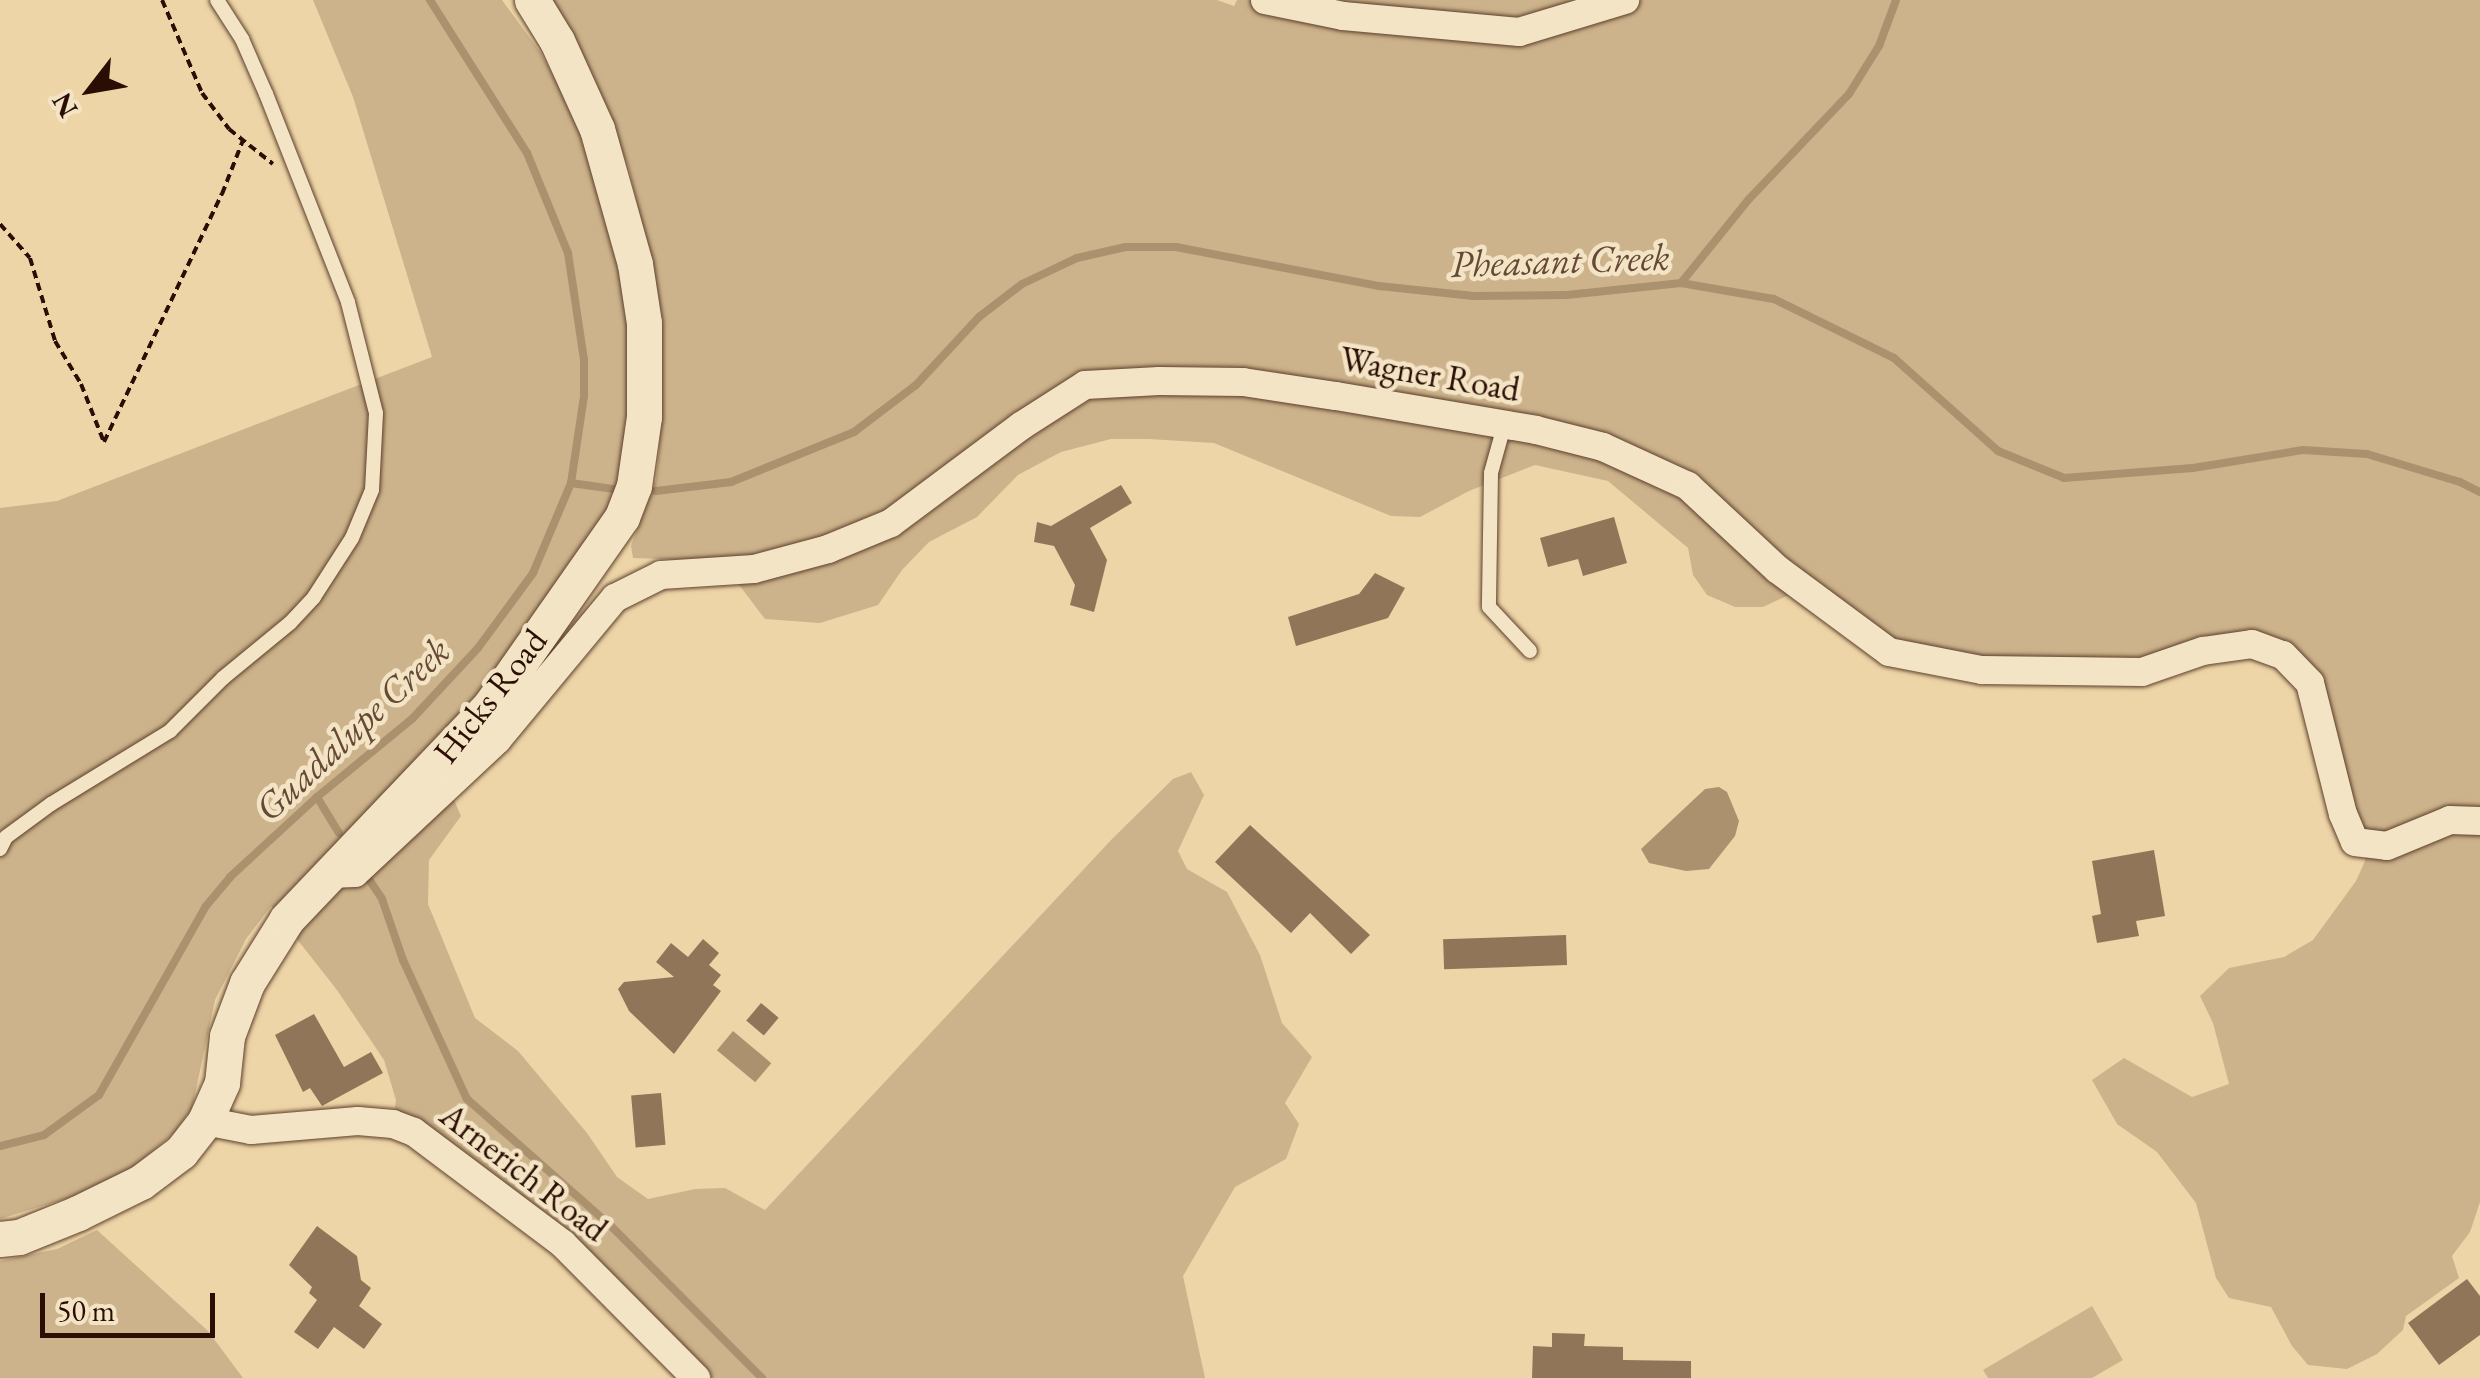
<!DOCTYPE html>
<style>
body{margin:0}
#map{position:relative;width:2480px;height:1378px;overflow:hidden;background:#eed5a7;font-family:"EB Garamond",serif}
div>[style]{position:absolute}
.green>*{inset:0;background:#cdb38b}
.water>*{inset:0;background:#ac916f;transform-origin:0 0}
.stream>*{height:8px;margin:-4px;padding:0 4px;transform-origin:4px;border-radius:4px;background:#ac916f}
.building>*{inset:0;background:#907558;transform-origin:0 0}
.path>*{height:4px;margin-top:-2px;transform-origin:0;background:repeating-linear-gradient(90deg,#2b0e03 0 8px,transparent 0 13px)}
.roads{filter:drop-shadow(0 0 2px #5c402c) drop-shadow(0 0 2px #5c402c)}
.service>*{height:14px;margin:-7px;padding:0 7px;transform-origin:7px;border-radius:7px;background:#f4e4c6}
.minor>*{height:28px;margin:-14px;padding:0 14px;transform-origin:14px;border-radius:14px;background:#f4e4c6}
.tertiary>*{height:35px;margin:-17.5px;padding:0 17.5px;transform-origin:17.5px;border-radius:17.5px;background:#f4e4c6}
span{translate:-50% -50%;white-space:nowrap;text-align:center;line-height:1.15;-webkit-text-stroke:9px #f4e4c6;paint-order:stroke}
.street-label{font-size:35px;color:#2b0e03}
.water-label{font-size:38px;color:#654934;font-style:italic}
.north{position:absolute;left:40px;top:40px;width:100px;height:100px;-webkit-text-stroke:8px #f4e4c6;paint-order:stroke;rotate:239deg;font-size:28px;font-weight:700;line-height:40px;text-align:center;color:#2b0e03}
.north::after{content:'';display:block;margin:auto;width:35px;height:45px;background:#2b0e03;clip-path:polygon(50% 0,100% 100%,50% 72%,0 100%)}
.scale{position:absolute;left:40px;top:1293px;width:175px;height:45px;box-sizing:border-box;border:5px solid #2b0e03;border-top:0;padding-left:12px;font-size:30px;line-height:35px;white-space:nowrap;color:#2b0e03;-webkit-text-stroke:8px #f4e4c6;paint-order:stroke}
</style>
<div id="map">
<div class="green">
<div style="clip-path:polygon(313px 0,502px 0,540px 52px,586px 133px,623px 229px,634px 363px,624px 483px,525px 637px,431px 748px,461px 816px,429px 860px,428px 904px,475px 1018px,518px 1051px,587px 1133px,617px 1177px,648px 1199px,695px 1189px,725px 1188px,765px 1210px,1112px 839px,1173px 779px,1191px 772px,1204px 795px,1178px 851px,1187px 869px,1227px 892px,1260px 955px,1282px 1023px,1312px 1057px,1285px 1103px,1299px 1124px,1286px 1159px,1235px 1187px,1183px 1276px,1205px 1378px,696px 1378px,563px 1244px,393px 1124px,396px 1100px,384px 1060px,337px 990px,271px 906px,246px 939px,215px 1000px,192px 1108px,174px 1133px,135px 1166px,74px 1196px,0 1219px,0 508px,57px 501px,432px 357px,353px 97px)"></div>
<div style="clip-path:polygon(549px 0,1217px 0,1234px 6px,1237px 0,2480px 0,2480px 1202px,2470px 1232px,2452px 1256px,2459px 1278px,2406px 1316px,2403px 1330px,2377px 1354px,2347px 1369px,2308px 1365px,2292px 1346px,2271px 1307px,2229px 1298px,2216px 1278px,2196px 1203px,2157px 1152px,2117px 1124px,2092px 1080px,2124px 1058px,2192px 1097px,2229px 1084px,2213px 1023px,2200px 996px,2229px 968px,2284px 957px,2313px 940px,2356px 881px,2365px 861px,2364px 836px,2353px 812px,2319px 676px,2303px 655px,2287px 645px,2143px 659px,1982px 659px,1893px 644px,1814px 583px,1763px 607px,1735px 607px,1707px 595px,1693px 575px,1688px 548px,1608px 481px,1535px 465px,1469px 491px,1420px 517px,1391px 516px,1214px 443px,1149px 439px,1111px 439px,1061px 452px,1018px 475px,977px 517px,929px 542px,902px 570px,878px 605px,820px 623px,765px 619px,721px 561px,633px 558px,631px 546px,656px 480px,659px 450px,662px 391px,655px 276px,629px 170px,609px 118px)"></div>
<div style="clip-path:polygon(97px 1230px,208px 1331px,243px 1378px,0 1378px,0 1261px,57px 1249px)"></div>
<div style="clip-path:polygon(2092px 1306px,2123px 1360px,2092px 1378px,1988px 1378px,1983px 1370px)"></div>
</div>
<div class="water">
<div style="clip-path:polygon(1719px 787px,1727px 792px,1739px 821px,1735px 836px,1709px 869px,1686px 871px,1649px 863px,1641px 849px,1705px 789px)"></div>
<div style="left:733px;top:1031px;width:50px;height:25px;rotate:40deg"></div>
</div>
<div class="stream">
<div style="left:1681px;top:283px;width:108px;rotate:-51deg"></div>
<div style="left:1749px;top:199px;width:145px;rotate:-46.4deg"></div>
<div style="left:1849px;top:94px;width:57px;rotate:-58deg"></div>
<div style="left:1879px;top:46px;width:49px;rotate:-69.7deg"></div>
<div style="left:571px;top:483px;width:49px;rotate:8.1deg"></div>
<div style="left:656px;top:491px;width:76px;rotate:-6.8deg"></div>
<div style="left:731px;top:482px;width:133px;rotate:-22.1deg"></div>
<div style="left:854px;top:432px;width:78px;rotate:-37.2deg"></div>
<div style="left:916px;top:385px;width:93px;rotate:-47.2deg"></div>
<div style="left:979px;top:317px;width:54px;rotate:-37.5deg"></div>
<div style="left:1022px;top:284px;width:61px;rotate:-25.3deg"></div>
<div style="left:1077px;top:258px;width:50px;rotate:-12.7deg"></div>
<div style="left:1126px;top:247px;width:50px"></div>
<div style="left:1176px;top:247px;width:207px;rotate:10.9deg"></div>
<div style="left:1379px;top:286px;width:95px;rotate:6.1deg"></div>
<div style="left:1473px;top:296px;width:94px;rotate:-0.6deg"></div>
<div style="left:1567px;top:295px;width:115px;rotate:-6deg"></div>
<div style="left:1681px;top:283px;width:94px;rotate:9.8deg"></div>
<div style="left:1774px;top:299px;width:134px;rotate:26.2deg"></div>
<div style="left:1894px;top:358px;width:140px;rotate:41.8deg"></div>
<div style="left:1998px;top:451px;width:71px;rotate:22.2deg"></div>
<div style="left:2064px;top:478px;width:129px;rotate:-4.4deg"></div>
<div style="left:2193px;top:468px;width:111px;rotate:-9.3deg"></div>
<div style="left:2303px;top:450px;width:64px;rotate:3.6deg"></div>
<div style="left:2367px;top:454px;width:97px;rotate:16.8deg"></div>
<div style="left:2460px;top:482px;width:22px;rotate:27deg"></div>
<div style="left:317px;top:797px;width:42px;rotate:58.6deg"></div>
<div style="left:364px;top:872px;width:32px;rotate:56deg"></div>
<div style="left:382px;top:899px;width:65px;rotate:71deg"></div>
<div style="left:403px;top:960px;width:153px;rotate:65.3deg"></div>
<div style="left:467px;top:1099px;width:193px;rotate:41.4deg"></div>
<div style="left:612px;top:1227px;width:213px;rotate:45.2deg"></div>
<div style="left:0;top:1146px;width:45px;rotate:-14deg"></div>
<div style="left:44px;top:1135px;width:68px;rotate:-36deg"></div>
<div style="left:99px;top:1095px;width:217px;rotate:-60.5deg"></div>
<div style="left:206px;top:906px;width:38px;rotate:-50deg"></div>
<div style="left:230px;top:877px;width:118px;rotate:-42.6deg"></div>
<div style="left:317px;top:797px;width:123px;rotate:-39.4deg"></div>
<div style="left:412px;top:719px;width:97px;rotate:-47.1deg"></div>
<div style="left:478px;top:648px;width:93px;rotate:-53.7deg"></div>
<div style="left:533px;top:573px;width:98px;rotate:-67.1deg"></div>
<div style="left:571px;top:483px;width:88px;rotate:-81.5deg"></div>
<div style="left:584px;top:396px;width:36px;rotate:-90deg"></div>
<div style="left:584px;top:360px;width:108px;rotate:-98.5deg"></div>
<div style="left:568px;top:253px;width:108px;rotate:-112.3deg"></div>
<div style="left:527px;top:153px;width:181px;rotate:-122.4deg"></div>
</div>
<div class="building">
<div style="clip-path:polygon(1121px 485px,1132px 503px,1090px 528px,1107px 560px,1094px 612px,1070px 605px,1075px 585px,1054px 546px,1034px 542px,1037px 522px,1051px 526px)"></div>
<div style="clip-path:polygon(1614px 517px,1627px 563px,1583px 576px,1578px 559px,1548px 567px,1540px 538px)"></div>
<div style="clip-path:polygon(1375px 573px,1405px 588px,1388px 618px,1296px 646px,1288px 617px,1359px 594px)"></div>
<div style="clip-path:polygon(1250px 825px,1370px 935px,1351px 954px,1310px 913px,1291px 933px,1215px 862px)"></div>
<div style="clip-path:polygon(2154px 850px,2165px 916px,2136px 921px,2139px 936px,2097px 943px,2092px 916px,2101px 914px,2092px 861px)"></div>
<div style="left:1566px;top:935px;width:30px;height:123px;rotate:88deg"></div>
<div style="clip-path:polygon(703px 939px,719px 953px,709px 965px,721px 975px,713px 985px,721px 991px,674px 1054px,629px 1011px,618px 989px,624px 982px,674px 977px,656px 962px,671px 943px,688px 957px)"></div>
<div style="left:761px;top:1003px;width:23px;height:23px;rotate:40deg"></div>
<div style="clip-path:polygon(314px 1014px,344px 1067px,371px 1052px,383px 1073px,322px 1106px,310px 1088px,303px 1092px,275px 1035px)"></div>
<div style="left:661px;top:1093px;width:52px;height:30px;rotate:85deg"></div>
<div style="clip-path:polygon(317px 1226px,357px 1256px,361px 1280px,371px 1288px,359px 1306px,382px 1324px,364px 1349px,334px 1327px,318px 1349px,294px 1332px,317px 1300px,309px 1293px,312px 1287px,289px 1265px)"></div>
<div style="clip-path:polygon(2467px 1279px,2480px 1296px,2480px 1335px,2439px 1365px,2408px 1323px)"></div>
<div style="clip-path:polygon(1552px 1333px,1585px 1334px,1584px 1346px,1623px 1347px,1623px 1360px,1691px 1361px,1691px 1378px,1532px 1378px,1533px 1346px,1552px 1347px)"></div>
</div>
<div class="path">
<div style="left:162px;top:0;width:101px;rotate:66.7deg"></div>
<div style="left:202px;top:93px;width:45px;rotate:53.1deg"></div>
<div style="left:229px;top:129px;width:56px;rotate:38.5deg"></div>
<div style="left:0;top:224px;width:45px;rotate:48.6deg"></div>
<div style="left:30px;top:258px;width:87px;rotate:73.2deg"></div>
<div style="left:55px;top:341px;width:50px;rotate:58.8deg"></div>
<div style="left:81px;top:384px;width:62px;rotate:68.4deg"></div>
<div style="left:104px;top:442px;width:275px;rotate:-64.6deg"></div>
<div style="left:222px;top:194px;width:58px;rotate:-68.7deg"></div>
</div>
<div class="roads">
<div class="service">
<div style="left:1504px;top:426px;width:49px;rotate:105.5deg"></div>
<div style="left:1491px;top:473px;width:134px;rotate:90.9deg"></div>
<div style="left:1489px;top:607px;width:60px;rotate:47deg"></div>
<div style="left:0;top:849px;width:13px;rotate:-63deg"></div>
<div style="left:6px;top:837px;width:56px;rotate:-36.3deg"></div>
<div style="left:51px;top:804px;width:140px;rotate:-31.5deg"></div>
<div style="left:170px;top:731px;width:75px;rotate:-45deg"></div>
<div style="left:223px;top:678px;width:87px;rotate:-39.4deg"></div>
<div style="left:290px;top:623px;width:35px;rotate:-47deg"></div>
<div style="left:314px;top:597px;width:70px;rotate:-57.2deg"></div>
<div style="left:352px;top:538px;width:52px;rotate:-67.4deg"></div>
<div style="left:372px;top:490px;width:77px;rotate:-87deg"></div>
<div style="left:376px;top:413px;width:114px;rotate:-104.2deg"></div>
<div style="left:348px;top:302px;width:224px;rotate:-111.5deg"></div>
<div style="left:266px;top:94px;width:60px;rotate:-113.6deg"></div>
<div style="left:242px;top:39px;width:46px;rotate:-122.7deg"></div>
</div>
<div class="minor">
<div style="left:1265px;top:0;width:80px;rotate:11.6deg"></div>
<div style="left:1343px;top:16px;width:177px;rotate:5.2deg"></div>
<div style="left:1519px;top:32px;width:111px;rotate:-16.8deg"></div>
<div style="left:328px;top:874px;width:27px;rotate:-2deg"></div>
<div style="left:355px;top:873px;width:195px;rotate:-43.1deg"></div>
<div style="left:497px;top:740px;width:185px;rotate:-50.3deg"></div>
<div style="left:615px;top:598px;width:51px;rotate:-26.6deg"></div>
<div style="left:661px;top:575px;width:93px;rotate:-3.7deg"></div>
<div style="left:754px;top:569px;width:77px;rotate:-15.1deg"></div>
<div style="left:828px;top:549px;width:68px;rotate:-22.4deg"></div>
<div style="left:891px;top:523px;width:162px;rotate:-36.7deg"></div>
<div style="left:1021px;top:426px;width:76px;rotate:-32.6deg"></div>
<div style="left:1085px;top:385px;width:74px;rotate:-3.1deg"></div>
<div style="left:1159px;top:381px;width:84px;rotate:0.7deg"></div>
<div style="left:1243px;top:382px;width:94px;rotate:8.6deg"></div>
<div style="left:1336px;top:396px;width:203px;rotate:9.6deg"></div>
<div style="left:1536px;top:430px;width:69px;rotate:14.2deg"></div>
<div style="left:1603px;top:447px;width:94px;rotate:24.6deg"></div>
<div style="left:1688px;top:486px;width:122px;rotate:43deg"></div>
<div style="left:1777px;top:569px;width:139px;rotate:36.5deg"></div>
<div style="left:1889px;top:652px;width:95px;rotate:11deg"></div>
<div style="left:1982px;top:670px;width:160px;rotate:0.7deg"></div>
<div style="left:2142px;top:672px;width:65px;rotate:-19deg"></div>
<div style="left:2203px;top:651px;width:49px;rotate:-8.1deg"></div>
<div style="left:2252px;top:644px;width:33px;rotate:20deg"></div>
<div style="left:2283px;top:655px;width:39px;rotate:46deg"></div>
<div style="left:2310px;top:683px;width:135px;rotate:75.9deg"></div>
<div style="left:2343px;top:814px;width:30px;rotate:67deg"></div>
<div style="left:2355px;top:842px;width:32px;rotate:7deg"></div>
<div style="left:2387px;top:846px;width:68px;rotate:-22.4deg"></div>
<div style="left:2450px;top:820px;width:30px;rotate:2deg"></div>
<div style="left:205px;top:1121px;width:47px;rotate:11.1deg"></div>
<div style="left:251px;top:1130px;width:107px;rotate:-4.8deg"></div>
<div style="left:358px;top:1121px;width:35px;rotate:5deg"></div>
<div style="left:393px;top:1124px;width:22px;rotate:21deg"></div>
<div style="left:414px;top:1132px;width:186px;rotate:36.9deg"></div>
<div style="left:563px;top:1244px;width:189px;rotate:45.2deg"></div>
</div>
<div class="tertiary">
<div style="left:0;top:1239px;width:19px;rotate:-6deg"></div>
<div style="left:19px;top:1237px;width:64px;rotate:-22.1deg"></div>
<div style="left:78px;top:1213px;width:70px;rotate:-26.2deg"></div>
<div style="left:141px;top:1182px;width:50px;rotate:-36.9deg"></div>
<div style="left:181px;top:1152px;width:39px;rotate:-52deg"></div>
<div style="left:205px;top:1121px;width:42px;rotate:-65.9deg"></div>
<div style="left:222px;top:1083px;width:47px;rotate:-83.9deg"></div>
<div style="left:227px;top:1036px;width:57px;rotate:-69.3deg"></div>
<div style="left:247px;top:983px;width:75px;rotate:-58deg"></div>
<div style="left:287px;top:919px;width:293px;rotate:-46.4deg"></div>
<div style="left:489px;top:707px;width:232px;rotate:-55deg"></div>
<div style="left:622px;top:517px;width:33px;rotate:-69deg"></div>
<div style="left:634px;top:486px;width:70px;rotate:-81.8deg"></div>
<div style="left:644px;top:417px;width:94px;rotate:-90deg"></div>
<div style="left:644px;top:323px;width:60px;rotate:-98.7deg"></div>
<div style="left:635px;top:264px;width:140px;rotate:-105.7deg"></div>
<div style="left:597px;top:129px;width:97px;rotate:-114.4deg"></div>
<div style="left:557px;top:41px;width:48px;rotate:-121.4deg"></div>
</div>
</div>
<div class="street-label">
<span style="left:1430px;top:374px;rotate:10deg">Wagner Road</span>
<span style="left:490px;top:696px;rotate:-52deg">Hicks Road</span>
<span style="left:524px;top:1172px;rotate:38deg">Arnerich Road</span>
</div>
<div class="water-label">
<span style="left:1560px;top:260px;rotate:-2deg">Pheasant Creek</span>
<span style="left:352px;top:729px;rotate:-43deg">Guadalupe Creek</span>
</div>
<div class="north">N</div>
<div class="scale">50 m</div>
</div>
